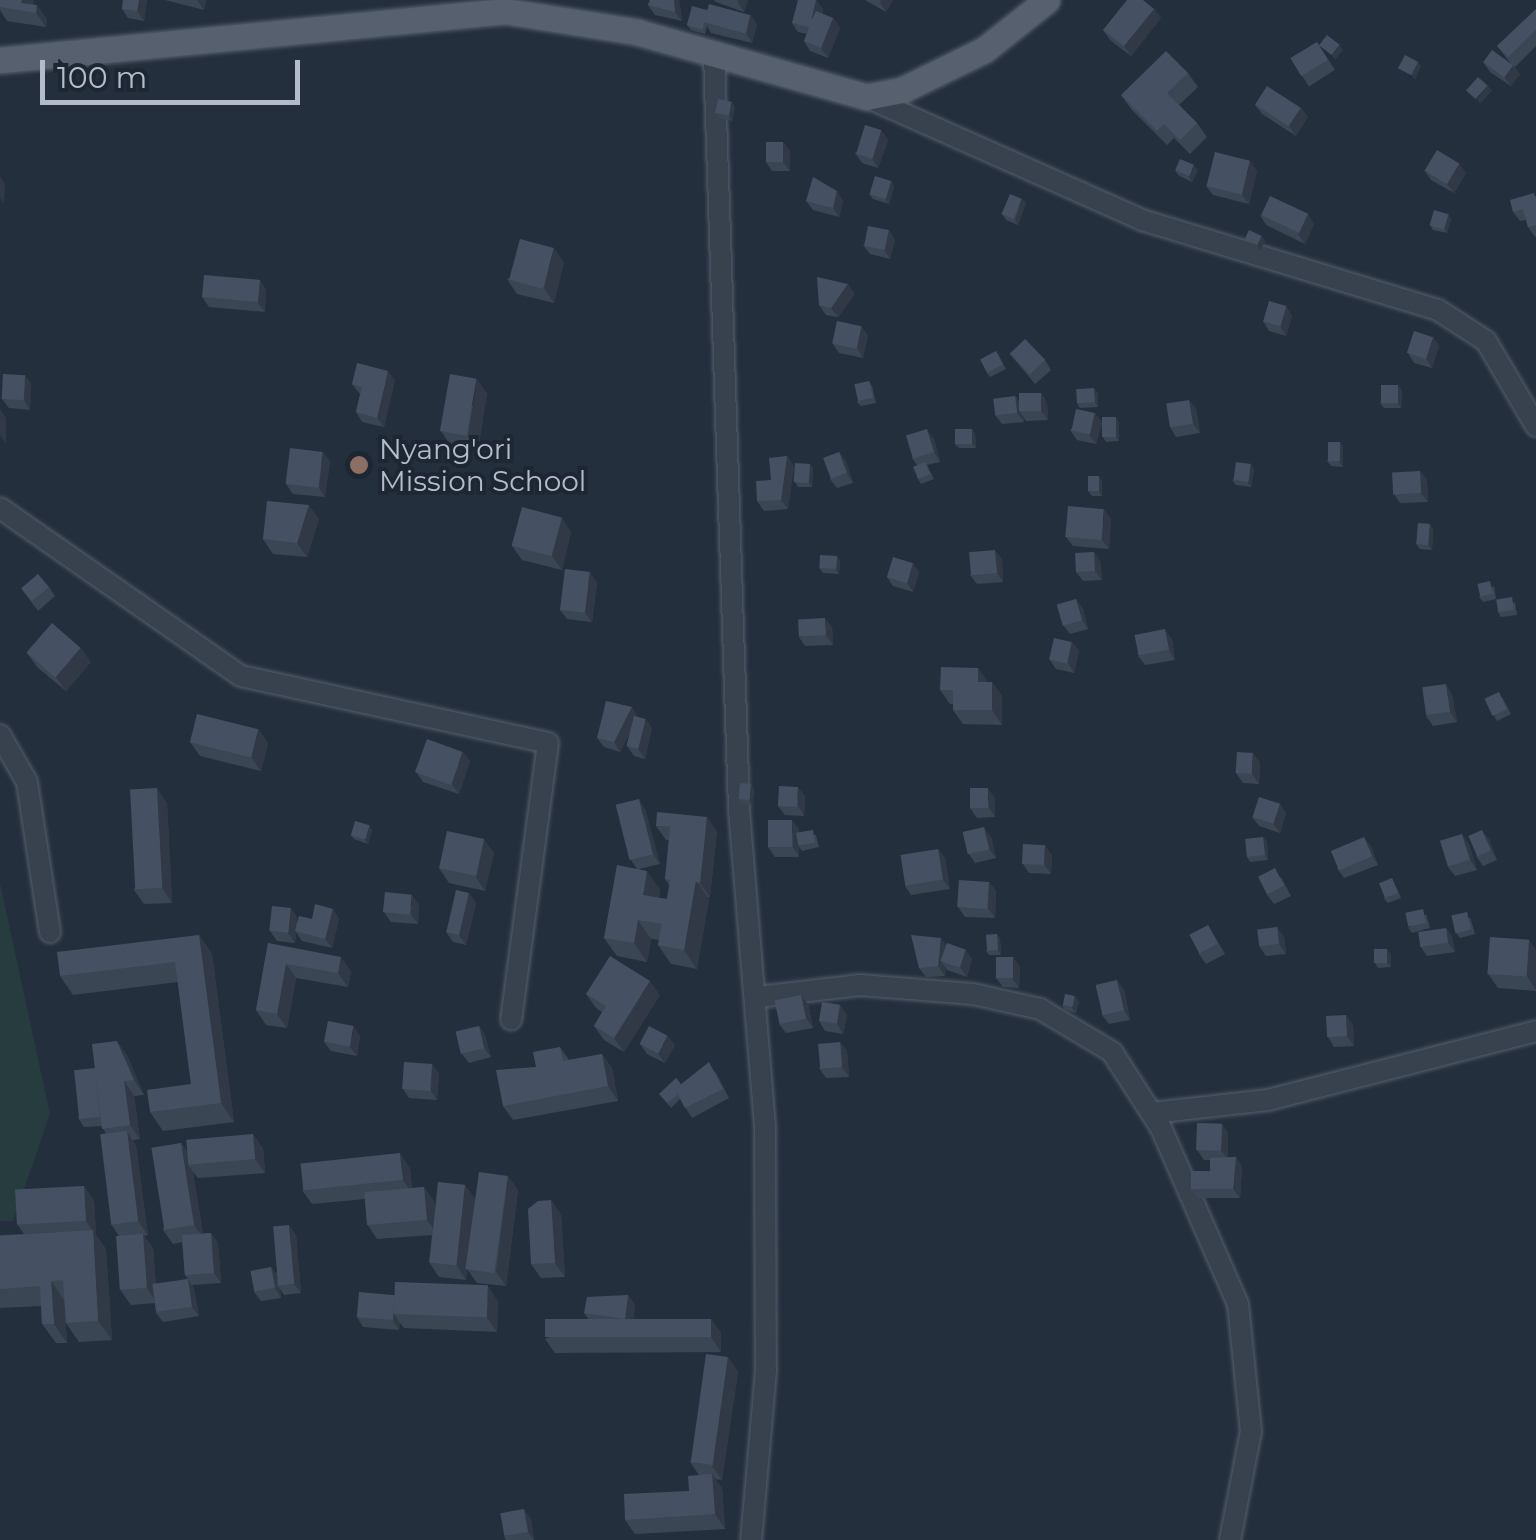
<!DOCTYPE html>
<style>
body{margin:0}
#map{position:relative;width:1536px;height:1540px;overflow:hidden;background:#242f3e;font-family:Montserrat,sans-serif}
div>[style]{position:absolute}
.green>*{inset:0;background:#263c3f}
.roads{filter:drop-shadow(0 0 2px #565f6c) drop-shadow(0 0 2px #565f6c)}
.minor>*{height:20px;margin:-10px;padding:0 10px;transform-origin:10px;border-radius:10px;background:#38414e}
.major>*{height:25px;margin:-12.5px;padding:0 12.5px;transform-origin:12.5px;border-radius:12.5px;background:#56606e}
.wall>*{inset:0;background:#3b4654;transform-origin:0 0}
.shaded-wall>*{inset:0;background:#303945}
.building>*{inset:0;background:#455162;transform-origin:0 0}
.dots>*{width:28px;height:28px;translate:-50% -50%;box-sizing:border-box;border:5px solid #1d2633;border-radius:50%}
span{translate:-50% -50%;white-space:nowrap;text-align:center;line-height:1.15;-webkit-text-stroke:8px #1d2633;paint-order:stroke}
.poi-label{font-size:28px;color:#b4bcc9}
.left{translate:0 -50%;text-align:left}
.scale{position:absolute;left:40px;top:60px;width:260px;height:45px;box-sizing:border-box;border:5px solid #b4bcc9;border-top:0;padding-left:12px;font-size:30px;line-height:35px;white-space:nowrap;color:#b4bcc9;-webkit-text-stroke:8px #1d2633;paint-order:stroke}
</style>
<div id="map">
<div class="green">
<div style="clip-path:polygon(0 883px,50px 1114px,13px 1221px,0 1221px)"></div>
</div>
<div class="roads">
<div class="minor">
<div style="left:714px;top:55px;width:755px;rotate:88.1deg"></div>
<div style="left:739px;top:810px;width:318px;rotate:85.3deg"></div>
<div style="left:765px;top:1127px;width:243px;rotate:89.8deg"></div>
<div style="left:766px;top:1370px;width:171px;rotate:95deg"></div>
<div style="left:866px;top:97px;width:302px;rotate:24deg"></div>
<div style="left:1142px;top:220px;width:309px;rotate:16.9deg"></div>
<div style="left:1438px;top:310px;width:57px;rotate:32.9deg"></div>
<div style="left:1486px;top:341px;width:99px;rotate:59.5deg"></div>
<div style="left:0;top:508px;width:294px;rotate:34.9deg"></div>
<div style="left:241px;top:676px;width:314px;rotate:12.3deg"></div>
<div style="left:548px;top:743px;width:279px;rotate:97.6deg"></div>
<div style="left:0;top:735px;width:54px;rotate:60.1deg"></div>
<div style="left:27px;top:782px;width:152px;rotate:81.3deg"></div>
<div style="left:758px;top:997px;width:103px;rotate:-6.7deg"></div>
<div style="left:860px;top:985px;width:113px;rotate:4.6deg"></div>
<div style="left:973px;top:994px;width:69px;rotate:12.6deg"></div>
<div style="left:1040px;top:1009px;width:84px;rotate:30.8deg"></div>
<div style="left:1112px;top:1052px;width:90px;rotate:57.2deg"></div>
<div style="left:1161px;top:1128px;width:192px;rotate:66.4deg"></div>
<div style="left:1238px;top:1304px;width:128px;rotate:84.2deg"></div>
<div style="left:1251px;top:1431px;width:111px;rotate:100.9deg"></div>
<div style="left:1152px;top:1113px;width:117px;rotate:-6.4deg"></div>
<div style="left:1268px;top:1100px;width:277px;rotate:-14.4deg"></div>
</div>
<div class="major">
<div style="left:0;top:60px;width:507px;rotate:-5.54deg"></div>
<div style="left:505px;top:11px;width:134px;rotate:9deg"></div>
<div style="left:637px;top:32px;width:238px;rotate:15.8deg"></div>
<div style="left:866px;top:97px;width:37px;rotate:-11deg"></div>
<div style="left:902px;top:90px;width:91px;rotate:-26deg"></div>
<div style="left:984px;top:50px;width:80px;rotate:-38.4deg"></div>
</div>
</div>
<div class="wall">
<div style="clip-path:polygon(0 0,34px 0,33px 5px,47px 19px,46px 27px,7px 21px,0 10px)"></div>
<div style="clip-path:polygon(123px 0,147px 0,144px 21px,128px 18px,122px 9px)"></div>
<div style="clip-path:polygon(165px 0,206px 0,204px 10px)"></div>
<div style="clip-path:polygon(650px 0,679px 0,682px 21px,655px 15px,648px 5px)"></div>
<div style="clip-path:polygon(714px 0,748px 0,744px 12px,716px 2px)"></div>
<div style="clip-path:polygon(816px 0,823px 9px,822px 14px,833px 18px,840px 28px,828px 58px,810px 51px,804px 41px,807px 34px,798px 32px,792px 23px)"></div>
<div style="clip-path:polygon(865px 0,893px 0,886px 12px)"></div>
<div style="clip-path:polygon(1154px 9px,1161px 18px,1131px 56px,1110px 40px,1103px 30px)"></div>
<div style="clip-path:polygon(1536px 9px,1536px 46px,1515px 67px,1513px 65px,1520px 74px,1511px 86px,1490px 72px,1483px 62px,1512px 65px,1497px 46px)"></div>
<div style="clip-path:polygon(708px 11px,757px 24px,752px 43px,711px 33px,707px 26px,705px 34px,691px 30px,687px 25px)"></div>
<div style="left:1317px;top:42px;width:33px;height:31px;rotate:57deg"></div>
<div style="clip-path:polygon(1188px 73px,1198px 87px,1179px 105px,1197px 123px,1207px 137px,1190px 154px,1174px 138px,1167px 145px,1131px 109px,1121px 95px)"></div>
<div style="clip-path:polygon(1255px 105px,1301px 108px,1308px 117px,1296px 136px,1262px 114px)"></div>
<div style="clip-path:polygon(735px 107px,732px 121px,718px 117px,715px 113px)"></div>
<div style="clip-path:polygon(881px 130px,888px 140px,878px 168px,862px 163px,855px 153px)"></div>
<div style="clip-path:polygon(783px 142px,790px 151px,790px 171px,772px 171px,766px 162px)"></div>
<div style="clip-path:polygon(1175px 170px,1198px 170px,1192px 182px,1178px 175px)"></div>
<div style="clip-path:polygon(1424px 170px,1466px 173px,1454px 193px,1431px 180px)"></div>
<div style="clip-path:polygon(1257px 171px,1249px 204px,1213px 195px,1206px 186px)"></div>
<div style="clip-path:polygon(891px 181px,894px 186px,889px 204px,873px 199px,869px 194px)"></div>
<div style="clip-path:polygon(1536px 196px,1536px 236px,1535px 237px,1528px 227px,1526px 220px,1520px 221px,1513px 212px)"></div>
<div style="clip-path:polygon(806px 201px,843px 201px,839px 217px,813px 210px)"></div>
<div style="clip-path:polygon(1026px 203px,1018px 225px,1006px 220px,1003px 215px)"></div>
<div style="clip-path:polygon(1448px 214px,1451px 219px,1447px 233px,1433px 230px,1430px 225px)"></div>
<div style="clip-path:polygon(1260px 215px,1314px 224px,1305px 244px,1266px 225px)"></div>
<div style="clip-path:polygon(889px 230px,895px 240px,890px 259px,870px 254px,863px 245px)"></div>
<div style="clip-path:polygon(564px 262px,554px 303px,517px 294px,507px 279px)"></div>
<div style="clip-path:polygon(260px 280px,266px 290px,265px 312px,209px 307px,202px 297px)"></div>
<div style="clip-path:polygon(855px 294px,838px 317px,826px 315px,819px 305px)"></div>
<div style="clip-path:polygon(1286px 306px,1292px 316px,1286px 336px,1269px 331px,1263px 321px)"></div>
<div style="clip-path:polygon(861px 326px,868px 336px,863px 358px,839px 353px,833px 344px)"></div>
<div style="clip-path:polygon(1433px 337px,1439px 346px,1432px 368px,1414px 363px,1408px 353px)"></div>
<div style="clip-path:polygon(996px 351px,1006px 369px,990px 377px,987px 373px)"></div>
<div style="clip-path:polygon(1009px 353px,1045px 360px,1051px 370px,1035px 384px)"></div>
<div style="clip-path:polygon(25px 375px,31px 384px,30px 410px,9px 408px,2px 399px)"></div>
<div style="clip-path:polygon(395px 380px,384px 427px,362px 422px,356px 412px,360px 394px,352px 384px)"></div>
<div style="clip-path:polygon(869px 381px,872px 386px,876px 403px,861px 406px,857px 402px)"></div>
<div style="clip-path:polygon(1402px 390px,1401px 408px,1384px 408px,1380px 403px)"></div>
<div style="clip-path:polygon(487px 393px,478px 450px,451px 446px,441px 431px)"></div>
<div style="clip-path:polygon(1041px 393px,1047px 403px,1048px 420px,1026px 421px,1023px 416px,1024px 422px,1002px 424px,995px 415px,1015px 396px,1019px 401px)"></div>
<div style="clip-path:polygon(1098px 393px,1098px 407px,1080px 408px,1077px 403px)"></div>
<div style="clip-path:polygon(1189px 400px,1196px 409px,1200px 433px,1176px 437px,1170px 427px)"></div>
<div style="clip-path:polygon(1095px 413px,1102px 423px,1096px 444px,1077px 440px,1070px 430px)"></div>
<div style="clip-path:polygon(1119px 422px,1119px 441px,1106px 442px,1103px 437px)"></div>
<div style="clip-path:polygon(975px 433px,976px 448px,959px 448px,955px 444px)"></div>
<div style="clip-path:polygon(934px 439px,940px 462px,927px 465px,934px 479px,921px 484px,918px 479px,917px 465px,912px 458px)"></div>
<div style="clip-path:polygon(1340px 442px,1343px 446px,1343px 467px,1331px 466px,1327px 461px)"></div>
<div style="clip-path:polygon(839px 452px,846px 461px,853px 483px,837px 488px,830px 479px)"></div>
<div style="clip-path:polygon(787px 456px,794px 466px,788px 509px,764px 511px,757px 501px)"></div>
<div style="clip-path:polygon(330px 461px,325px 497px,293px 494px,286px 484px)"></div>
<div style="clip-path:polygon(810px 464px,813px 468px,812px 487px,798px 487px,795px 482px)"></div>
<div style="clip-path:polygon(1254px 469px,1251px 487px,1236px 485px,1232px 480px)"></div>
<div style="clip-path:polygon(1420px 471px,1427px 480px,1428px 502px,1400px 503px,1394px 494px)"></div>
<div style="clip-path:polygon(1102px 480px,1102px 496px,1092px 496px,1088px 491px)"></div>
<div style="clip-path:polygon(562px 518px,571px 532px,562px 570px,522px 560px,512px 546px)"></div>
<div style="clip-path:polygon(1111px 518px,1109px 549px,1073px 546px,1066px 537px)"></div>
<div style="clip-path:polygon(319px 519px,307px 557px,273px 554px,263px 539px)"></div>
<div style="clip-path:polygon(1433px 529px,1432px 550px,1420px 549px,1416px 544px)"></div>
<div style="clip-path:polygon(1094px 552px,1100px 561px,1102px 580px,1083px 581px,1076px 572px)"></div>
<div style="clip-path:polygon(837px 556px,840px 561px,839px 574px,823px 573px,819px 568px)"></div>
<div style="clip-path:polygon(1002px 559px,1003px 582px,977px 584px,970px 575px)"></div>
<div style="clip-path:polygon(919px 572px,913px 592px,893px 586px,887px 577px)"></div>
<div style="clip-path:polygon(597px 582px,592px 622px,567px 619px,560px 610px)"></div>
<div style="clip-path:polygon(1494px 586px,1496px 599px,1483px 602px,1479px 597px)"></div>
<div style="clip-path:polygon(49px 587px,55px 596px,38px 611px,21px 588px)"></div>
<div style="clip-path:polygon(1076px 599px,1083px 609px,1088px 629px,1070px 634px,1063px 625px)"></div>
<div style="clip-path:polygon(1515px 602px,1517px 615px,1501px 617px,1498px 612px)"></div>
<div style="clip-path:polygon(832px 627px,833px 645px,805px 646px,799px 637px)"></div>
<div style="clip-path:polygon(1172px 639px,1175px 660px,1145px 665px,1138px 656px)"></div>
<div style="clip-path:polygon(1072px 642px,1079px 651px,1074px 673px,1056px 669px,1050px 660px)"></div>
<div style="clip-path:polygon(27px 653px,91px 662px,66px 691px,37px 667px)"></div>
<div style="clip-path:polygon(988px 682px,992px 682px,1002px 696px,1002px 725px,963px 724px,953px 710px,953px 704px,950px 704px,940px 690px)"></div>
<div style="clip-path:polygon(1452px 694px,1457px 722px,1433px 726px,1426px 716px)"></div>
<div style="clip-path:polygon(1502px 697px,1511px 714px,1497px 721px,1494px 716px)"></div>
<div style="clip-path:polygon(638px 717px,652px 728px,645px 759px,634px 756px,627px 746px,630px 732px,620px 752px,604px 747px,597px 738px)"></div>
<div style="clip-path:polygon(258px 729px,268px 743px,261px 771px,200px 756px,190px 742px)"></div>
<div style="clip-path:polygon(470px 761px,459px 794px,423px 782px,416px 772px)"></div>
<div style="clip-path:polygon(1260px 762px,1259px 784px,1243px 783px,1236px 773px)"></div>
<div style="clip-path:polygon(751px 784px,754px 789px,752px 805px,742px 804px,739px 799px)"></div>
<div style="clip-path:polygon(805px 796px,804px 816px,785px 815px,778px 806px)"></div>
<div style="clip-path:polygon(995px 798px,995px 817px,977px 818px,970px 808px)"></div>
<div style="clip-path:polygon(167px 803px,172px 903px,144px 904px,134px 890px)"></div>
<div style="clip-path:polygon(1280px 804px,1286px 813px,1280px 833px,1259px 826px,1252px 817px)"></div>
<div style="clip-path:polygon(645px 809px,660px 864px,639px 869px,660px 889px,659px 898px,667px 899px,669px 885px,665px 879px,669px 840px,666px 840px,656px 826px,717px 831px,710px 897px,708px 897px,709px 899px,697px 969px,671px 964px,658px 945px,659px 940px,651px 939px,647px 962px,617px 956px,604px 938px,637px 869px,631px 860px)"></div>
<div style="clip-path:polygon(799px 829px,799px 833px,816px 835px,819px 847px,802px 851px,799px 847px,799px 857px,775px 857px,768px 847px)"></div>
<div style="clip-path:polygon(372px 830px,368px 844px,354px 839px,351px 835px)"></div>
<div style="clip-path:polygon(991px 837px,996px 858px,975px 863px,969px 854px)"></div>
<div style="clip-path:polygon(1263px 837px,1267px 842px,1268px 860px,1250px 862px,1247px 857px)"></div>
<div style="clip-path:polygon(1489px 839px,1497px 860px,1483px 866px,1476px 856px)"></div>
<div style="clip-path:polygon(1469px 844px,1477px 870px,1455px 876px,1448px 867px)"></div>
<div style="clip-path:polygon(1371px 846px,1378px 865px,1344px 878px,1337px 868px)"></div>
<div style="clip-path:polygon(938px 849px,945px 858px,950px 889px,911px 895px,905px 886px)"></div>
<div style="clip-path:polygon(494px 853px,485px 891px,449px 883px,439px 868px)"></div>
<div style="clip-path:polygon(1052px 855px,1051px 874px,1029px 873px,1023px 864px)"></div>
<div style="clip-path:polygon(1281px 877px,1291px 896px,1274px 904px,1267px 895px)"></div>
<div style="clip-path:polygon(1392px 878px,1401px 898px,1388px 903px,1384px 899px)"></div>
<div style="clip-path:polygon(989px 882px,996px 891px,995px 918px,965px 917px,958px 907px)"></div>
<div style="clip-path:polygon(469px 893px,476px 903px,466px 945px,453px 942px,446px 932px)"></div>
<div style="clip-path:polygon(419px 904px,418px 924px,391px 922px,384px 912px)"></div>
<div style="clip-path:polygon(1426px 914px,1430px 928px,1412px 933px,1408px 928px)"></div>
<div style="clip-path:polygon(297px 917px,297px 925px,312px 919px,339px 918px,332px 948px,302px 941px,296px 932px,295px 943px,277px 941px,270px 931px)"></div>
<div style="clip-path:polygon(1470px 917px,1475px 934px,1460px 938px,1456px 933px)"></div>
<div style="clip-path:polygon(1208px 925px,1225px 954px,1206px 964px,1199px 954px)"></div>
<div style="clip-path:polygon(1277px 927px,1284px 937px,1286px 954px,1266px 956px,1259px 946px)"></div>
<div style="clip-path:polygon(1446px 928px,1452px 937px,1455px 952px,1427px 956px,1420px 946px)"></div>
<div style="clip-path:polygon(997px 934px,1000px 939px,1001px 955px,989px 955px,986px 951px)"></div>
<div style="clip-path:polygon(199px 935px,212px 954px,234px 1122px,163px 1131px,150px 1112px,191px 1084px,178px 982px,73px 995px,60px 976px)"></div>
<div style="clip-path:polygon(1529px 940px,1536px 950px,1536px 991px,1498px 988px,1488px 974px)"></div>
<div style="clip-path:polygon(268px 943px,351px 971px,348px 987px,296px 978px,287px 1028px,266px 1025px,256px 1010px)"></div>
<div style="clip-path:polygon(946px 945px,972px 959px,967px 977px,947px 970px,946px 968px,945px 976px,926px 977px,919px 968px)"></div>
<div style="clip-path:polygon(1391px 954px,1391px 967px,1378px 968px,1375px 963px)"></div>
<div style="clip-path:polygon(1013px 957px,1020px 967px,1019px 988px,1003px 987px,996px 978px)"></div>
<div style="clip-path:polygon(1124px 989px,1130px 1020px,1109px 1024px,1102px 1015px)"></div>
<div style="clip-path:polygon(586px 994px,660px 995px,624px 1052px,604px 1040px,594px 1026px,602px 1012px,596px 1008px)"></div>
<div style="clip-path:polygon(1079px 1001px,1076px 1013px,1065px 1010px,1062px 1005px)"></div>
<div style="clip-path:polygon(808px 1004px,813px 1028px,786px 1033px,779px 1024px)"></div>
<div style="clip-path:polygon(840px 1005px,847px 1015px,843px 1034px,825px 1031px,819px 1021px)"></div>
<div style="clip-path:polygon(1353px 1025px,1354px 1046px,1334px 1047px,1328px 1037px)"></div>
<div style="clip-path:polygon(479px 1026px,485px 1035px,491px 1057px,469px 1063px,462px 1054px)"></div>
<div style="clip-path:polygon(360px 1036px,357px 1056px,331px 1051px,324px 1042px)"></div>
<div style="clip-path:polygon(840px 1042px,847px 1051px,849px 1077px,826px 1078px,819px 1068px)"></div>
<div style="clip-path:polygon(640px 1044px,675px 1045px,665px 1063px,647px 1054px)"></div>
<div style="clip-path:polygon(560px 1047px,569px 1060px,602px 1054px,612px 1068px,618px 1101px,513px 1120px,503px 1106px,536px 1067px)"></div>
<div style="clip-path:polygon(127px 1055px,144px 1095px,134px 1096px,140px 1139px,133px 1140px,136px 1146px,148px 1235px,144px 1236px,153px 1248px,156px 1285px,188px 1279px,185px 1275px,182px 1242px,173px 1244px,163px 1230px,181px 1143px,187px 1151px,263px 1148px,265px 1173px,198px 1178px,193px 1172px,203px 1234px,211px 1233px,218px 1243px,221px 1283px,192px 1285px,194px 1289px,199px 1316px,163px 1322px,156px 1313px,155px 1303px,131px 1305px,121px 1291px,119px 1236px,111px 1224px,106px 1134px,102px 1126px,84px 1127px,78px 1118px,95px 1068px)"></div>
<div style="clip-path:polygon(432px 1064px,439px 1074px,437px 1100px,409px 1098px,403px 1089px)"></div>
<div style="clip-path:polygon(715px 1071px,729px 1098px,692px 1118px,680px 1099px,671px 1108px,659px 1094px,681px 1084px)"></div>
<div style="clip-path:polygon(1222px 1124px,1228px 1133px,1228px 1157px,1236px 1157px,1242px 1167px,1240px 1198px,1198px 1198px,1191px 1189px,1210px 1171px,1210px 1160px,1204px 1160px,1197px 1150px)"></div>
<div style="clip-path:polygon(410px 1168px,412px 1188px,424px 1187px,434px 1201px,435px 1209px,465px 1185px,475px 1199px,466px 1280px,439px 1277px,429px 1262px,432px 1235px,377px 1239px,367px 1224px,365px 1199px,312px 1204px,302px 1190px)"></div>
<div style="clip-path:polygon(508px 1176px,518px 1190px,506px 1286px,477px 1283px,467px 1269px)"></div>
<div style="clip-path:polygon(84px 1186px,94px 1201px,96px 1235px,106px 1249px,112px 1340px,79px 1342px,66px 1323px,64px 1300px,67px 1343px,56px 1343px,42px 1324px,41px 1306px,0 1308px,0 1235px,24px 1234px,17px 1224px)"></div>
<div style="clip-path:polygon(551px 1200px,561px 1215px,565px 1277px,541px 1278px,531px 1264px)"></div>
<div style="clip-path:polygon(296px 1235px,301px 1293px,284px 1295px,280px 1289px,281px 1298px,261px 1301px,254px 1292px,271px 1267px,276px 1274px)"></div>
<div style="clip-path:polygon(395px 1295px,498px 1301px,497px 1332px,404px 1328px,400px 1323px,399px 1330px,363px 1327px,357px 1317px)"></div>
<div style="clip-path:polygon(628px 1295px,635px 1305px,633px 1320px,711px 1319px,721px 1333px,721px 1352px,555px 1353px,545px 1339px,589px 1320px,584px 1313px)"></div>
<div style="clip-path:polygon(728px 1357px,738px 1372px,722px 1480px,715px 1479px,722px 1488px,725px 1529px,635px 1534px,625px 1520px,689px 1491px,699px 1475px,690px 1462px)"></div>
<div style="clip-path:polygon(531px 1519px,534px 1540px,506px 1540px,504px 1536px)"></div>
</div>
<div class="shaded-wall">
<div style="clip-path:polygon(22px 0,34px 0,32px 12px,21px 3px)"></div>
<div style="clip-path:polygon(139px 0,147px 0,144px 21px,137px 11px)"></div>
<div style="clip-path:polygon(197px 0,206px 0,204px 10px)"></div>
<div style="clip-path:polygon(674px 0,679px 0,682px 21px,675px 12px)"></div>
<div style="clip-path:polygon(738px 0,748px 0,744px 12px,738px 2px)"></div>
<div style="clip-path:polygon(816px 0,823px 9px,817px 30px,811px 21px)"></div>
<div style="clip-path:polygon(881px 0,893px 0,886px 12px,880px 2px)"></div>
<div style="clip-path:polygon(37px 5px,47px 19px,46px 27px,36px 13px)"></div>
<div style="clip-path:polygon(1154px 9px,1161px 18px,1131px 56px,1124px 46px)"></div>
<div style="clip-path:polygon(751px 15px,757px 24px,752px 43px,746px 33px)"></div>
<div style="clip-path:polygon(833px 18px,840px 28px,828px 58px,821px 48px)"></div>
<div style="clip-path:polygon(1340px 45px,1343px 50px,1335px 60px,1332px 55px)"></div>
<div style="clip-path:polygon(1418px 62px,1421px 66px,1415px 80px,1411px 75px)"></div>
<div style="clip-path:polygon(1513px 65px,1520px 74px,1511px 86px,1504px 77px)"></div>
<div style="clip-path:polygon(1488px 86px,1492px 91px,1480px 104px,1477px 99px)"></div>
<div style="clip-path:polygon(732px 102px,735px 107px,732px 121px,729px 116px)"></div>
<div style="clip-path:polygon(1301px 108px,1308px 117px,1296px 136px,1289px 126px)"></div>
<div style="clip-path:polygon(881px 130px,888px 140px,878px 168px,872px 159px)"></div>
<div style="clip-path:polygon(783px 142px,790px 151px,790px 171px,783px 162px)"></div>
<div style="clip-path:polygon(1250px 161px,1257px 171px,1249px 204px,1242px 195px)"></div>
<div style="clip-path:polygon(1459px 163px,1466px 173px,1454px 193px,1447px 184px)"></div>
<div style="clip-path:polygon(1194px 165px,1198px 170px,1192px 182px,1189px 177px)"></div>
<div style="clip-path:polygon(0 176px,5px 184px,4px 204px,0 198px)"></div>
<div style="clip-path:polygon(891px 181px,894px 186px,889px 204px,885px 199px)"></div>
<div style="clip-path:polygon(837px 191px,843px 201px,839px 217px,833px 208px)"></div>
<div style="clip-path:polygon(1022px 199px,1026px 203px,1018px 225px,1015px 220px)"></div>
<div style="clip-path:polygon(1308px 214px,1314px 224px,1305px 244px,1298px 234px)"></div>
<div style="clip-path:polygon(1448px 214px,1451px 219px,1447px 233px,1444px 228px)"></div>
<div style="clip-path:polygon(889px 230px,895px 240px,890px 259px,884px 250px)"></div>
<div style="clip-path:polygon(1262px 236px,1265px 241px,1260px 250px,1257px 245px)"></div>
<div style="clip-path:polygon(554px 248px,564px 262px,554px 303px,544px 288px)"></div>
<div style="clip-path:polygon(260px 280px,266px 290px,265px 312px,258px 303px)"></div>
<div style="clip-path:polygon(848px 284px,855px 294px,838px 317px,831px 308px)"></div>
<div style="clip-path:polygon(1286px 306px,1292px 316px,1286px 336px,1280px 326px)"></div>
<div style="clip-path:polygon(861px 326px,868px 336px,863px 358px,857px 348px)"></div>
<div style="clip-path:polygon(1433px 337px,1439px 346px,1432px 368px,1426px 359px)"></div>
<div style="clip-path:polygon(388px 371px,395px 380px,384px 427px,377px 418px)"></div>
<div style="clip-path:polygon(25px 375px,31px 384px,30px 410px,24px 400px)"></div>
<div style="clip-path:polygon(477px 379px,487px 393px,478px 450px,468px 436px)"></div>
<div style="clip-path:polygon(1398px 385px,1402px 390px,1401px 408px,1398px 403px)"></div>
<div style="clip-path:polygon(1094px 388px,1098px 393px,1098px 407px,1095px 402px)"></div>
<div style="clip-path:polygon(1041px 393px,1047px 403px,1048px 420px,1041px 411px)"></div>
<div style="clip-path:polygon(1015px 396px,1022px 405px,1019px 411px,1023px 416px,1024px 422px,1017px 413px)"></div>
<div style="clip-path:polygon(1189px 400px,1196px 409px,1200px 433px,1193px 424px)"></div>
<div style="clip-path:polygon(0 409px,6px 418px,6px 443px,0 435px)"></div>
<div style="clip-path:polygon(1095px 413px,1102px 423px,1096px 444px,1089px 435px)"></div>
<div style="clip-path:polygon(1116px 417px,1119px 422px,1119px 441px,1116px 437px)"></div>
<div style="clip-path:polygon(927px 429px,934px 439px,940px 462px,934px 452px)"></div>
<div style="clip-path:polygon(972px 429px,975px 433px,976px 448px,972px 443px)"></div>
<div style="clip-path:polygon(1340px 442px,1343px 446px,1343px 467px,1339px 462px)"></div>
<div style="clip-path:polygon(323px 452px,330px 461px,325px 497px,319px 488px)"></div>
<div style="clip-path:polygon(839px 452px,846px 461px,853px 483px,847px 473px)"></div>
<div style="clip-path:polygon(787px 456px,794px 466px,788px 509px,781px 500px)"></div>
<div style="clip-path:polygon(810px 464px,813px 468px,812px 487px,809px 483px)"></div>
<div style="clip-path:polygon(1251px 464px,1254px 469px,1251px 487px,1248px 483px)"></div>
<div style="clip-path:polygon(1420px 471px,1427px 480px,1428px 502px,1421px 493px)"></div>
<div style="clip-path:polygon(1099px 476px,1102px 480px,1102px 496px,1099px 491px)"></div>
<div style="clip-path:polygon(309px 505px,319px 519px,307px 557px,297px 543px)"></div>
<div style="clip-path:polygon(1104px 509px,1111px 518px,1109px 549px,1102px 540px)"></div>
<div style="clip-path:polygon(562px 518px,571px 532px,562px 570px,552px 556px)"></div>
<div style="clip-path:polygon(1430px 524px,1433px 529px,1432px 550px,1428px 545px)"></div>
<div style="clip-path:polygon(995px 550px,1002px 559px,1003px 582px,997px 573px)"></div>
<div style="clip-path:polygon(1094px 552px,1100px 561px,1102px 580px,1095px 571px)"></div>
<div style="clip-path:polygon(837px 556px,840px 561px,839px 574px,836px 570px)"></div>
<div style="clip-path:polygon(913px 563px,919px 572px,913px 592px,907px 583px)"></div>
<div style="clip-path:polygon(590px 572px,597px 582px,592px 622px,585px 613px)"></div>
<div style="clip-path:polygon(1076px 599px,1083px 609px,1088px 629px,1082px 620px)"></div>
<div style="clip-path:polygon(825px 618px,832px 627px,833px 645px,826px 635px)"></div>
<div style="clip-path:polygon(1165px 629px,1172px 639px,1175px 660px,1169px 650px)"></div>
<div style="clip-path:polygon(1072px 642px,1079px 651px,1074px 673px,1068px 663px)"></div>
<div style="clip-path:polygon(81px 648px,91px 662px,66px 691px,56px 677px)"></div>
<div style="clip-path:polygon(978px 668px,988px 682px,978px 682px)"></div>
<div style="clip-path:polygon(992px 682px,1002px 696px,1002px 725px,992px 710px)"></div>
<div style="clip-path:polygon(1446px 684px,1452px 694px,1457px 722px,1450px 712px)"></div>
<div style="clip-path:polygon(632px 707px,638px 717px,620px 752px,614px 742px)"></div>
<div style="clip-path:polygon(646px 719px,652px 728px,645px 759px,638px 749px)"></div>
<div style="clip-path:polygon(258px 729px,268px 743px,261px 771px,251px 757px)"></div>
<div style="clip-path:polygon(463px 752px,470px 761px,459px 794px,452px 784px)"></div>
<div style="clip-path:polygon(1253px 753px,1260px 762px,1259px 784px,1252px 774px)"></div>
<div style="clip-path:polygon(751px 784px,754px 789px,752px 805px,749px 800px)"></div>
<div style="clip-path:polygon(798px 787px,805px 796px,804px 816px,798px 806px)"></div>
<div style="clip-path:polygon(157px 788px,167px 803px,172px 903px,162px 888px)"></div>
<div style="clip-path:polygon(988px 788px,995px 798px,995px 817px,989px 808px)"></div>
<div style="clip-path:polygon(639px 799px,645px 809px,660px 864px,653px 854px)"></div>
<div style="clip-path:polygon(1280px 804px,1286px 813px,1280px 833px,1273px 824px)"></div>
<div style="clip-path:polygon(707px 817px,717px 831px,710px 897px,700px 883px)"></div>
<div style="clip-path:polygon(792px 820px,799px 829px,799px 857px,793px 847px)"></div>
<div style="clip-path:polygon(369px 825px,372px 830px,368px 844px,364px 839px)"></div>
<div style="clip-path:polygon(984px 827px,991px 837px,996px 858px,989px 849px)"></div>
<div style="clip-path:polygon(1482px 830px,1489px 839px,1497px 860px,1491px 850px)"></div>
<div style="clip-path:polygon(1462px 834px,1469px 844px,1477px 870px,1470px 860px)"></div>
<div style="clip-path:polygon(1263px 837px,1267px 842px,1268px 860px,1265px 855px)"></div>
<div style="clip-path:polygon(1364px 837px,1371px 846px,1378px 865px,1372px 856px)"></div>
<div style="clip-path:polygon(484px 839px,494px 853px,485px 891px,475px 876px)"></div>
<div style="clip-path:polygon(1045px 845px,1052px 855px,1051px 874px,1044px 864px)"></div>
<div style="clip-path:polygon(938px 849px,945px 858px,950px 889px,943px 880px)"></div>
<div style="clip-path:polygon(647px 871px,660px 889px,656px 914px,643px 895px)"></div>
<div style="clip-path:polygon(696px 880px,709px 899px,697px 969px,684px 950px)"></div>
<div style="clip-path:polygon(989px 882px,996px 891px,995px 918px,988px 908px)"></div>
<div style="clip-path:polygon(469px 893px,476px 903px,466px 945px,459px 935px)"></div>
<div style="clip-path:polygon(412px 895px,419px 904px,418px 924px,411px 915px)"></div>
<div style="clip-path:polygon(291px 908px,297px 917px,295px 943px,288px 933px)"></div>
<div style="clip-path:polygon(333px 909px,339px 918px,332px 948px,325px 939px)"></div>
<div style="clip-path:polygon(638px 920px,651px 939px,647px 962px,634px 943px)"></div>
<div style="clip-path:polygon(1277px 927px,1284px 937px,1286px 954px,1279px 944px)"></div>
<div style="clip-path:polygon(1446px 928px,1452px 937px,1455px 952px,1448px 943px)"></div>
<div style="clip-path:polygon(997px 934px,1000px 939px,1001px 955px,998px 950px)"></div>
<div style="clip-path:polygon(199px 935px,212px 954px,234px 1122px,221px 1103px)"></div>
<div style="clip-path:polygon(941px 938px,948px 948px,941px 961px,946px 968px,945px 976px,938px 966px)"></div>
<div style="clip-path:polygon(1529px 940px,1536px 950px,1536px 990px,1527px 976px)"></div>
<div style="clip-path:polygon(1387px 949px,1391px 954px,1391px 967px,1387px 963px)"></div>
<div style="clip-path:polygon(966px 950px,972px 959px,967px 977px,960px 967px)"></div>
<div style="clip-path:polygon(341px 957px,351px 971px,348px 987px,338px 973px)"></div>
<div style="clip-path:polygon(1013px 957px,1020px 967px,1019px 988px,1012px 978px)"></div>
<div style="clip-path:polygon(286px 964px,296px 978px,287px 1028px,277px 1014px)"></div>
<div style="clip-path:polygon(1117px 980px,1124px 989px,1130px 1020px,1124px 1010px)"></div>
<div style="clip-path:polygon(650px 981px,660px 995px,624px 1052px,614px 1038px)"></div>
<div style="clip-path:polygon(801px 995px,808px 1004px,813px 1028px,806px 1018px)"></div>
<div style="clip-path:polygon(1075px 996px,1079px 1001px,1076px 1013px,1072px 1008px)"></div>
<div style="clip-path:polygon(840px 1005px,847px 1015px,843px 1034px,837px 1024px)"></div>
<div style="clip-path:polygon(1346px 1015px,1353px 1025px,1354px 1046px,1347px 1036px)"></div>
<div style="clip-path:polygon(354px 1026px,360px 1036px,357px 1056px,350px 1047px)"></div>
<div style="clip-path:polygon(479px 1026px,485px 1035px,491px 1057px,484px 1048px)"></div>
<div style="clip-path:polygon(668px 1036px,675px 1045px,665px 1063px,658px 1054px)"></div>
<div style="clip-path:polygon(117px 1041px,127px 1055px,144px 1095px,134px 1080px)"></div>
<div style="clip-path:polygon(840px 1042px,847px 1051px,849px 1077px,842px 1067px)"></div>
<div style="clip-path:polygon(602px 1054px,612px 1068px,618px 1101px,608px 1086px)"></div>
<div style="clip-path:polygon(432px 1064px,439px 1074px,437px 1100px,431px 1091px)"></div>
<div style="clip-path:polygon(124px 1081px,134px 1096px,140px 1139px,130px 1125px)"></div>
<div style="clip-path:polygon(1222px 1124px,1228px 1133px,1228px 1160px,1221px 1150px)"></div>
<div style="clip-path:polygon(127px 1131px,136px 1146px,148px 1235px,138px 1221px)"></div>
<div style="clip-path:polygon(253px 1134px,263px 1148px,265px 1173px,255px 1159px)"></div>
<div style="clip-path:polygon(181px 1143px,191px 1157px,188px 1164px,193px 1172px,204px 1239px,194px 1225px)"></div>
<div style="clip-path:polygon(400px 1153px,410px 1168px,413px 1195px,403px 1180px)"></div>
<div style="clip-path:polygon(1236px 1157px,1242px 1167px,1240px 1198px,1233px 1189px)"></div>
<div style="clip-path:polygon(508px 1176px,518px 1190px,506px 1286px,496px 1272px)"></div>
<div style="clip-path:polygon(465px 1185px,475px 1199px,466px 1280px,456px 1265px)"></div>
<div style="clip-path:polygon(84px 1186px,94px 1201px,96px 1235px,106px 1249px,112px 1340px,98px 1321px,93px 1231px,86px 1221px)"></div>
<div style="clip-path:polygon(424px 1187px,434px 1201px,437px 1234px,427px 1220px)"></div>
<div style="clip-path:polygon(551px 1200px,561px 1215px,565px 1277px,555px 1263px)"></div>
<div style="clip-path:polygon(289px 1225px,296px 1235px,301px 1293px,294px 1284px)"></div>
<div style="clip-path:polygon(211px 1233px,218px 1243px,221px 1283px,214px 1273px)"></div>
<div style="clip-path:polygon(143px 1234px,153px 1248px,157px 1303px,147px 1288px)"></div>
<div style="clip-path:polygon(271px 1267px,278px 1276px,277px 1285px,280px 1289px,281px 1298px,275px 1288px)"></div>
<div style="clip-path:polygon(188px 1279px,194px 1289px,199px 1316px,192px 1307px)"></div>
<div style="clip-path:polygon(51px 1281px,64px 1300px,67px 1343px,54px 1324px)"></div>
<div style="clip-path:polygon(488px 1286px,498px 1301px,497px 1332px,487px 1318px)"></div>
<div style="clip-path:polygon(628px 1295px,635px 1305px,632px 1328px,625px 1319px)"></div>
<div style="clip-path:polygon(394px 1314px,400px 1323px,399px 1330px,393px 1321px)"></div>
<div style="clip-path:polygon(711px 1319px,721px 1333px,721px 1352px,711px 1337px)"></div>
<div style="clip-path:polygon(728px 1357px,738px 1372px,722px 1480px,712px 1466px)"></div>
<div style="clip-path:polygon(712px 1474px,722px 1488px,725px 1529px,715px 1514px)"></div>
<div style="clip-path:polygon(524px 1509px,531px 1519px,534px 1540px,528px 1532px)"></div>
</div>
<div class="building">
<div style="clip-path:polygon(0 0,22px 0,21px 3px,37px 5px,36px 13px,0 7px)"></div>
<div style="clip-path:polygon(123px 0,139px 0,137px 11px,122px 9px)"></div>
<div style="clip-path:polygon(650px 0,674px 0,675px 12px,648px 5px)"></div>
<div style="clip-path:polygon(798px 0,816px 0,811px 21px,816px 11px,833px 18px,821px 48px,804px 41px,809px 27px,792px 23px)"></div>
<div style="clip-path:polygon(1127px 0,1143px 0,1154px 9px,1124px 46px,1103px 30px)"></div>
<div style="left:709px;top:4px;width:43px;height:19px;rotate:15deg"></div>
<div style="left:692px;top:6px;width:16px;height:20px;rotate:15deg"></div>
<div style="clip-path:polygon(1536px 9px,1536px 30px,1508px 57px,1497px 46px)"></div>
<div style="left:1327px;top:35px;width:16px;height:13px;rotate:38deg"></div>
<div style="left:1317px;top:42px;width:21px;height:31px;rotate:59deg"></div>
<div style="left:1492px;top:50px;width:26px;height:15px;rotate:36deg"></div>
<div style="clip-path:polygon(1166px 51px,1188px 73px,1167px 93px,1197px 123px,1180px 140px,1164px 124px,1157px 131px,1121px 95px)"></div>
<div style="left:1405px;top:55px;width:15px;height:15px;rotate:28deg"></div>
<div style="left:1478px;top:77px;width:13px;height:18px;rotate:42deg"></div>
<div style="left:1267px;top:86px;width:40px;height:22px;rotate:33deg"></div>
<div style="left:718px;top:99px;width:14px;height:14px;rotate:12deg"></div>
<div style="left:865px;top:125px;width:17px;height:30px;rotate:17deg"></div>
<div style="left:766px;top:142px;width:17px;height:20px"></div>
<div style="left:1437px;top:150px;width:26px;height:24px;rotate:31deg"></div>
<div style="left:1215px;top:152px;width:36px;height:35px;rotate:14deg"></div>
<div style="left:1180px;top:159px;width:15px;height:12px;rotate:23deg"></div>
<div style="left:875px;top:176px;width:17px;height:19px;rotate:17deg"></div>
<div style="clip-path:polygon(813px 177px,837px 191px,833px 208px,806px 201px)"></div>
<div style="clip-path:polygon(1534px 193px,1536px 199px,1536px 225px,1528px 227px,1523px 209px,1513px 212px,1510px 200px)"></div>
<div style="left:1010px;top:194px;width:13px;height:22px;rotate:23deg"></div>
<div style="left:1270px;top:196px;width:42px;height:21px;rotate:25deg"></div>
<div style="left:1434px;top:210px;width:15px;height:16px;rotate:16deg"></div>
<div style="left:868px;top:226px;width:21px;height:20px;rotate:11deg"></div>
<div style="left:1249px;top:230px;width:14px;height:10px;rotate:25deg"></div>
<div style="left:520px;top:239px;width:35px;height:42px;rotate:15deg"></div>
<div style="left:204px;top:275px;width:56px;height:22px;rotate:5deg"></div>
<div style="clip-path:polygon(817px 277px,848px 284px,831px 308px,819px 305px)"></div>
<div style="left:1269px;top:301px;width:18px;height:21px;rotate:16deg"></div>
<div style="left:837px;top:321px;width:25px;height:23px;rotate:12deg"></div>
<div style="left:1414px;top:331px;width:20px;height:23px;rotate:18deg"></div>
<div style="left:1025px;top:339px;width:29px;height:21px;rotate:46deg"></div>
<div style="left:996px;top:351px;width:15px;height:18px;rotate:62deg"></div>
<div style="clip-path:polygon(357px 363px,388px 371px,377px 418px,356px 412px,362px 387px,352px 384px)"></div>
<div style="left:3px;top:374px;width:22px;height:25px;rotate:3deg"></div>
<div style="left:450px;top:374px;width:27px;height:58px;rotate:10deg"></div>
<div style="left:869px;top:381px;width:17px;height:15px;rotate:77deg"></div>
<div style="left:1381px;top:385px;width:17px;height:18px"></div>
<div style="left:1094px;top:388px;width:14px;height:18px;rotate:86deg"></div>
<div style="left:1041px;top:393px;width:18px;height:22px;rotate:90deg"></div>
<div style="left:1015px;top:396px;width:17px;height:22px;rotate:83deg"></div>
<div style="left:1189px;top:400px;width:24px;height:23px;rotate:81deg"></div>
<div style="left:1076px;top:409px;width:19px;height:22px;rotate:12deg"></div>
<div style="left:1102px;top:417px;width:14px;height:20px"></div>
<div style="left:927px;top:429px;width:24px;height:22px;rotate:73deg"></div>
<div style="left:955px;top:429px;width:17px;height:15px"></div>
<div style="left:1328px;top:442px;width:12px;height:19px"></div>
<div style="left:290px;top:448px;width:33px;height:36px;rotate:7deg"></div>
<div style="left:839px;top:452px;width:22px;height:17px;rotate:69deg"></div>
<div style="clip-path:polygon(787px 456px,781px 500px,757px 501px,756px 481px,771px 480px,769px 458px)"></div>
<div style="left:925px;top:462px;width:13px;height:13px;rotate:67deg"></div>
<div style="left:1236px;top:462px;width:15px;height:18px;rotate:8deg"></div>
<div style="left:795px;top:463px;width:15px;height:19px;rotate:4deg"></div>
<div style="left:1420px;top:471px;width:22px;height:28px;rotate:87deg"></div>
<div style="left:1088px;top:476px;width:11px;height:15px"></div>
<div style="clip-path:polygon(267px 501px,309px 505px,297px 543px,263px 539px)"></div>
<div style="left:1068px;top:506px;width:36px;height:31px;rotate:5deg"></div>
<div style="left:522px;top:507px;width:41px;height:40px;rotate:15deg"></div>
<div style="left:1418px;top:523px;width:12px;height:21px;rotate:5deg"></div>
<div style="left:995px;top:550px;width:23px;height:26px;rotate:85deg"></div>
<div style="left:1094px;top:552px;width:19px;height:19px;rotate:87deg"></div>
<div style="left:820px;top:555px;width:17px;height:13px;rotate:3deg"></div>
<div style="left:893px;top:557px;width:21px;height:21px;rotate:17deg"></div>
<div style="left:565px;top:569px;width:25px;height:41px;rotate:7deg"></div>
<div style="left:38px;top:574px;width:17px;height:22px;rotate:50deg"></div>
<div style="left:1490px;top:581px;width:13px;height:13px;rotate:77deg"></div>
<div style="left:1512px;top:597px;width:13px;height:16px;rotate:81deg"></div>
<div style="left:1076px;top:599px;width:22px;height:20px;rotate:74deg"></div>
<div style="left:825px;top:618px;width:17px;height:27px;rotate:87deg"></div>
<div style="left:52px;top:623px;width:38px;height:39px;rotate:41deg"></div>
<div style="left:1165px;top:629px;width:21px;height:31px;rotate:79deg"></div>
<div style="left:1054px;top:638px;width:18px;height:22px;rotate:13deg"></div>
<div style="clip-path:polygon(941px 667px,978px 668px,978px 682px,992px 682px,992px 710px,953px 710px,953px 690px,940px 690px)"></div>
<div style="left:1446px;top:684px;width:28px;height:24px;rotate:82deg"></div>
<div style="left:1499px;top:692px;width:19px;height:16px;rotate:65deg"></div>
<div style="clip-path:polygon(606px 701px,632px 707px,614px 742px,597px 738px)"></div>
<div style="left:197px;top:714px;width:63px;height:29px;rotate:14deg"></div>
<div style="left:634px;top:716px;width:12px;height:31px;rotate:14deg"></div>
<div style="left:427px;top:739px;width:38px;height:35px;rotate:20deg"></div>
<div style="left:1237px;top:752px;width:16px;height:21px;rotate:4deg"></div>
<div style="left:740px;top:783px;width:11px;height:16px;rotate:5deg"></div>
<div style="left:779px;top:786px;width:19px;height:20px;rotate:3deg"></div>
<div style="left:157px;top:788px;width:100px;height:27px;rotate:87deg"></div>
<div style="left:970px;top:788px;width:18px;height:20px"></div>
<div style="left:1259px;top:797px;width:22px;height:21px;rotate:18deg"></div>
<div style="left:639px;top:799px;width:57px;height:24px;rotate:76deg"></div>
<div style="clip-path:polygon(657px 812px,707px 817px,700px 883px,671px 876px,670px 880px,665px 879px,670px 827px,656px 826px)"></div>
<div style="left:768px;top:820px;width:24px;height:27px"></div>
<div style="left:355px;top:821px;width:15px;height:15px;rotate:16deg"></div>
<div style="left:984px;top:827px;width:23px;height:22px;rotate:77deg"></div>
<div style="left:813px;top:830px;width:13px;height:17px;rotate:81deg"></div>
<div style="left:1482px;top:830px;width:22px;height:15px;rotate:66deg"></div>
<div style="left:447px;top:831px;width:38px;height:38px;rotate:12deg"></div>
<div style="left:1462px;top:834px;width:27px;height:23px;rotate:73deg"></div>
<div style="left:1263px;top:837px;width:18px;height:18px;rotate:84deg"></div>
<div style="left:1364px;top:837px;width:21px;height:36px;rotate:67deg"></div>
<div style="left:1023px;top:844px;width:22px;height:20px;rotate:3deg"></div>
<div style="left:938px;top:849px;width:31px;height:38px;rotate:81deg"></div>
<div style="clip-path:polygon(617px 865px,647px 871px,643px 895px,667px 899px,671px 876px,696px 880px,684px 950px,658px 945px,662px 924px,638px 920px,634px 943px,604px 938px)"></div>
<div style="left:1275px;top:868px;width:20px;height:19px;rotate:63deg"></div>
<div style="left:1392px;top:878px;width:16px;height:14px;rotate:68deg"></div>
<div style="left:959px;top:880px;width:30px;height:27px;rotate:4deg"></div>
<div style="left:456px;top:890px;width:13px;height:43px;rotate:13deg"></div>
<div style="left:385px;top:892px;width:27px;height:20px;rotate:6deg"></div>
<div style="clip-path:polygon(315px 904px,333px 909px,325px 939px,295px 931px,299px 916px,312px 919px)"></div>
<div style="left:272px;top:906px;width:19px;height:25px;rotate:6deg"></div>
<div style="left:1423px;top:909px;width:14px;height:18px;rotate:78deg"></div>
<div style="left:1467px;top:912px;width:18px;height:16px;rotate:77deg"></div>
<div style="left:1208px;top:925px;width:21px;height:21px;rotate:62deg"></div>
<div style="left:1277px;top:927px;width:17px;height:20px;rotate:83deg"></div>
<div style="left:1446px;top:928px;width:15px;height:28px;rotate:82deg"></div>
<div style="left:997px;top:934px;width:16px;height:11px;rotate:86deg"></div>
<div style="clip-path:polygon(199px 935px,221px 1103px,150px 1112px,147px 1090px,191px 1084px,175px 962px,60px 976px,57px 952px)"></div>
<div style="clip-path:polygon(911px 935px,941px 938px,938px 966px,919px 968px)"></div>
<div style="left:1490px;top:937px;width:39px;height:37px;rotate:4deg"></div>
<div style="clip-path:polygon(268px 943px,341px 957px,338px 973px,286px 964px,277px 1014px,256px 1010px)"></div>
<div style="left:947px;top:943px;width:20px;height:19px;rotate:20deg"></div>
<div style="left:1374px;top:949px;width:13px;height:14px"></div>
<div style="clip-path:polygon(610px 956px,650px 981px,614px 1038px,594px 1026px,606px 1006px,586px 994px)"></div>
<div style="left:996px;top:957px;width:17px;height:21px"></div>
<div style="left:1117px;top:980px;width:31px;height:22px;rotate:77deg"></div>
<div style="left:1065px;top:994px;width:10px;height:11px;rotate:11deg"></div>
<div style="left:801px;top:995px;width:24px;height:27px;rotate:78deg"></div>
<div style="left:822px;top:1002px;width:18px;height:19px;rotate:9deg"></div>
<div style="left:1346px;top:1015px;width:21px;height:20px;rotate:87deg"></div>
<div style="left:328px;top:1021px;width:26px;height:21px;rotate:11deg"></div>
<div style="left:479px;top:1026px;width:23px;height:24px;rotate:77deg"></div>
<div style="left:649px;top:1026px;width:21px;height:20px;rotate:28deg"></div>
<div style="clip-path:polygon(117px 1041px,134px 1080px,124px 1081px,130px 1125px,102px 1129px,92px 1044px)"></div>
<div style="left:840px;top:1042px;width:25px;height:22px;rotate:85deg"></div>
<div style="clip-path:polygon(560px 1047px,563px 1061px,602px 1054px,608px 1086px,503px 1106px,496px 1070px,536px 1067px,533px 1052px)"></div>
<div style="left:404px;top:1062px;width:28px;height:27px;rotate:4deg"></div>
<div style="clip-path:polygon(709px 1062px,723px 1089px,685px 1108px,675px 1089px)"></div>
<div style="left:95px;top:1068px;width:49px;height:21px;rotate:84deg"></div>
<div style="clip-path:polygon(676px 1078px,681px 1084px,675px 1089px,678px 1094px,668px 1103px,659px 1094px)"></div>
<div style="left:1197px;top:1123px;width:25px;height:27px;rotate:2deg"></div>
<div style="left:127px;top:1131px;width:91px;height:27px;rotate:83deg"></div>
<div style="left:253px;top:1134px;width:25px;height:67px;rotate:85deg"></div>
<div style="left:181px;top:1143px;width:83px;height:30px;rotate:81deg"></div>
<div style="left:400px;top:1153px;width:27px;height:100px;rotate:84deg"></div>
<div style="clip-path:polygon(1236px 1157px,1233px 1189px,1191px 1189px,1191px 1171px,1210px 1171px,1210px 1158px)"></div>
<div style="left:479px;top:1172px;width:29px;height:98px;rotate:8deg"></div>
<div style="left:438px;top:1182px;width:27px;height:81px;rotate:6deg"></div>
<div style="left:84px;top:1186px;width:35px;height:69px;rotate:87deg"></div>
<div style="left:424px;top:1187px;width:33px;height:60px;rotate:85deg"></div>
<div style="clip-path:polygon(551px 1200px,555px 1263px,531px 1264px,528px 1209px,538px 1201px)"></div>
<div style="left:289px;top:1225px;width:59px;height:16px;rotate:85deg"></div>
<div style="clip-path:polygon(93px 1230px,98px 1321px,66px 1323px,63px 1280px,51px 1281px,54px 1324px,42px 1324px,40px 1286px,0 1289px,0 1236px)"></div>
<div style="left:211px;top:1233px;width:40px;height:29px;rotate:86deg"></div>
<div style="left:143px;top:1234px;width:54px;height:27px;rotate:86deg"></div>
<div style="left:271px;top:1267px;width:21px;height:21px;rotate:79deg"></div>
<div style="left:188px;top:1279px;width:28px;height:36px;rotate:82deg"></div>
<div style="left:395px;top:1282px;width:93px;height:32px;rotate:2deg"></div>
<div style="left:359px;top:1292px;width:36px;height:25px;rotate:5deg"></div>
<div style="clip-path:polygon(628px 1295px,625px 1319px,584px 1313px,587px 1297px)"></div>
<div style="left:711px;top:1319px;width:18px;height:166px;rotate:90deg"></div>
<div style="left:706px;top:1354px;width:22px;height:109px;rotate:8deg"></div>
<div style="clip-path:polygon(712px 1474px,715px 1514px,625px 1520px,624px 1494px,689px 1491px,688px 1476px)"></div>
<div style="left:524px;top:1509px;width:23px;height:24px;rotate:80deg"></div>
</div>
<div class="dots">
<div style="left:359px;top:465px;background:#8d6e63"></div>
</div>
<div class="poi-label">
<span class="left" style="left:379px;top:465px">Nyang'ori<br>Mission School</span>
</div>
<div class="scale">100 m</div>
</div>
